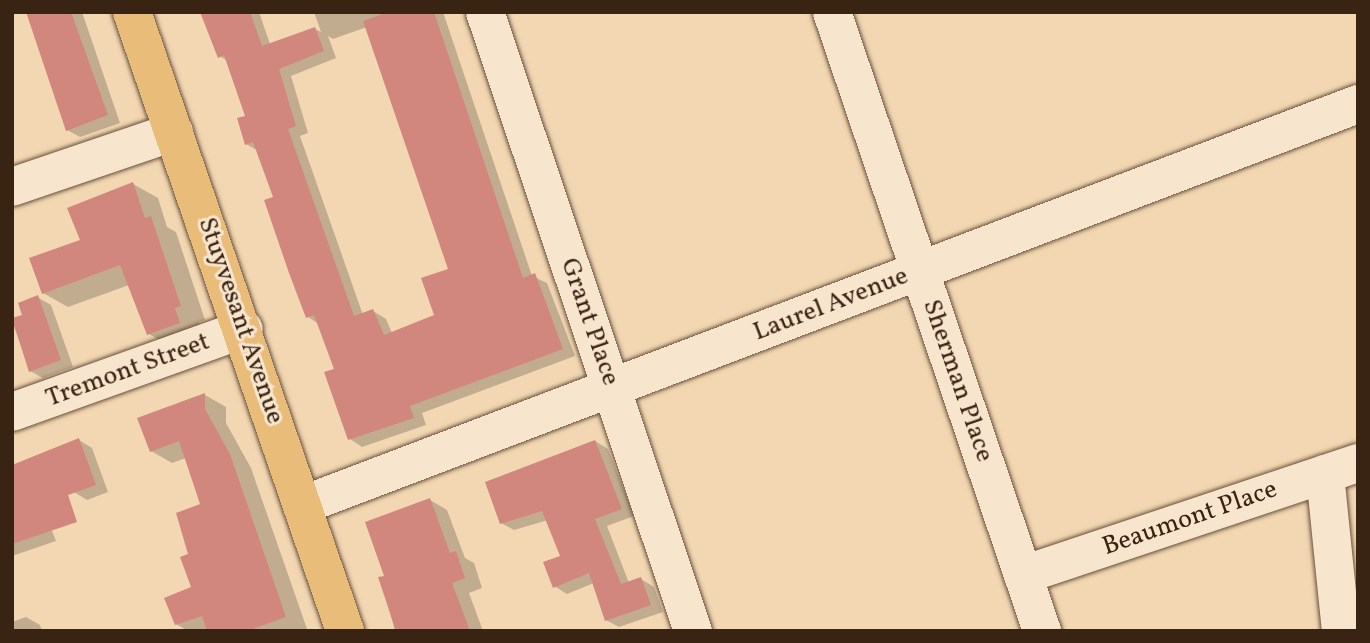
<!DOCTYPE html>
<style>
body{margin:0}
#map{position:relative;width:1370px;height:643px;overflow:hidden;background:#f3d7b3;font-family:Vollkorn,serif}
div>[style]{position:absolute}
.shadow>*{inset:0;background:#0003}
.building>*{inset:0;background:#d1877d}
.roads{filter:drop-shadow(0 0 2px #68503b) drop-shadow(0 0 2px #68503b)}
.minor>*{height:38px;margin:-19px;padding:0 19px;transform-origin:19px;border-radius:19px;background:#f7e5ce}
.major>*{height:38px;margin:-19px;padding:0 19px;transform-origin:19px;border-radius:19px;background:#eabc7a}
span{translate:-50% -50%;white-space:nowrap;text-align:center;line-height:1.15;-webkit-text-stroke:6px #f7e5ce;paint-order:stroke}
.street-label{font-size:26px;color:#392313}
.frame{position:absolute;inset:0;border:14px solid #392313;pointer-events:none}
</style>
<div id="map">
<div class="shadow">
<div style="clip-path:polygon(27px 12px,82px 12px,120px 123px,80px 137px,67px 130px)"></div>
<div style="clip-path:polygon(evenodd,202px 12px,259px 12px,270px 44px,315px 29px,321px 32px,314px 12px,443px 12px,532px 276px,547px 283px,575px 356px,422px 413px,426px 425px,362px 447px,350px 439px,336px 370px,319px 324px,308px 317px,275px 197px,257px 150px,246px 144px,247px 117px,228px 61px,219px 56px,202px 12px,367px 27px,450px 270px,437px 316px,392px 333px,386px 319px,373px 311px,363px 315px,300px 136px,308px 133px,291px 76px,336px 58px,328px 36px,333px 39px,367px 27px)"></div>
<div style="clip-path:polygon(133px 184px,158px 198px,167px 227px,176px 232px,205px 320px,199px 322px,204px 337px,173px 348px,149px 334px,129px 285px,68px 307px,43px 293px)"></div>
<div style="clip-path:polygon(37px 297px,51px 305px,73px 367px,43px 378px,30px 371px,12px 321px,24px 316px)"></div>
<div style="clip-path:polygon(205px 395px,226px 407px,226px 423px,251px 468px,307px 629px,188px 631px,176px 624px,194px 588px,202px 505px,186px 458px,172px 463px,151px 451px)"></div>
<div style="clip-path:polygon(79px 440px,92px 448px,108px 492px,87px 500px,74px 492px)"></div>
<div style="clip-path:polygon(595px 441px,608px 449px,634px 516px,607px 526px,629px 583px,641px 579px,654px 587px,663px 612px,619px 627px,606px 620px,594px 583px,567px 594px,554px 586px,562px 557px,548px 520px,514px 530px,501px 523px)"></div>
<div style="clip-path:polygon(12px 467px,30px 473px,56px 541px,12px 556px)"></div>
<div style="clip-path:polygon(430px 500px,447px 510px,465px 558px,474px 563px,482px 588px,469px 593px,483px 631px,395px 631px,381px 579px,386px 577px)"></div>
<div style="clip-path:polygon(26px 617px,40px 625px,42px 631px,12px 631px,12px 622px)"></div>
</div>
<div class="building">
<div style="clip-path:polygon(26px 12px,71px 12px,108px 115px,66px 131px)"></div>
<div style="clip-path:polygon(200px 12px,250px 12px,262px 46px,315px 27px,324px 51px,279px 69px,296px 126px,288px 129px,354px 316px,373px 309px,384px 335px,434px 315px,421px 278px,448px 269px,363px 21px,388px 12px,434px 12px,523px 278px,535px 273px,563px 349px,410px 406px,414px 418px,348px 440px,324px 372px,334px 369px,314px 315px,306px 318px,289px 273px,264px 200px,273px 197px,253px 142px,245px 145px,237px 118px,245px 116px,224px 55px,218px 58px)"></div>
<div style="clip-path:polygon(133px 182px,145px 218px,151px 216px,181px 306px,175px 308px,180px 323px,147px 335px,120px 265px,42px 294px,29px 258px,80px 240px,67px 208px)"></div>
<div style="clip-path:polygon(38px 295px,61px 360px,29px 372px,12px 318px,22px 315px,18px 303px)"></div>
<div style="clip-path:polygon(205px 393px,205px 409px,230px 454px,286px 617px,247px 631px,207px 631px,202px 616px,175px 625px,164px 598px,191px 587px,180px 557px,188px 554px,176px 513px,200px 504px,179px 441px,150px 452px,137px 418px)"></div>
<div style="clip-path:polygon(79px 438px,96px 485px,68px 495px,77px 522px,12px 544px,12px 465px)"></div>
<div style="clip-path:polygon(595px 440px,622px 509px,595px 519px,621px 584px,641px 577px,651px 605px,605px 621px,589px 573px,553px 588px,543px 562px,560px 556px,542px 511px,500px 524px,485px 482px)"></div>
<div style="clip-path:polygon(430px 498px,450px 553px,456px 551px,465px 578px,452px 583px,470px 631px,396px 631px,378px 577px,384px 576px,365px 522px)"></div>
</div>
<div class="roads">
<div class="minor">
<div style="left:485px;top:12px;width:653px;rotate:71.43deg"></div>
<div style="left:832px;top:12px;width:654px;rotate:71.26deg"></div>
<div style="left:12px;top:187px;width:171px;rotate:-18.8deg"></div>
<div style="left:12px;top:412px;width:246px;rotate:-19.7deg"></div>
<div style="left:1325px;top:474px;width:158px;rotate:84.2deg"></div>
<div style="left:303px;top:505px;width:1129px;rotate:-20.81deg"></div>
<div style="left:1023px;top:575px;width:353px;rotate:-18.5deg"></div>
</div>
<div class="major">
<div style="left:132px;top:12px;width:655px;rotate:71.01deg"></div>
</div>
</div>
<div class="street-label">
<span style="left:831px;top:305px;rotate:-21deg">Laurel Avenue</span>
<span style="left:240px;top:321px;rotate:71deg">Stuyvesant Avenue</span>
<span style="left:589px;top:322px;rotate:71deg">Grant Place</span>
<span style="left:128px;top:371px;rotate:-20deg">Tremont Street</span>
<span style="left:957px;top:381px;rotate:71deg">Sherman Place</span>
<span style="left:1190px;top:519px;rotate:-19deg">Beaumont Place</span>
</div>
<div class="frame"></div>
</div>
